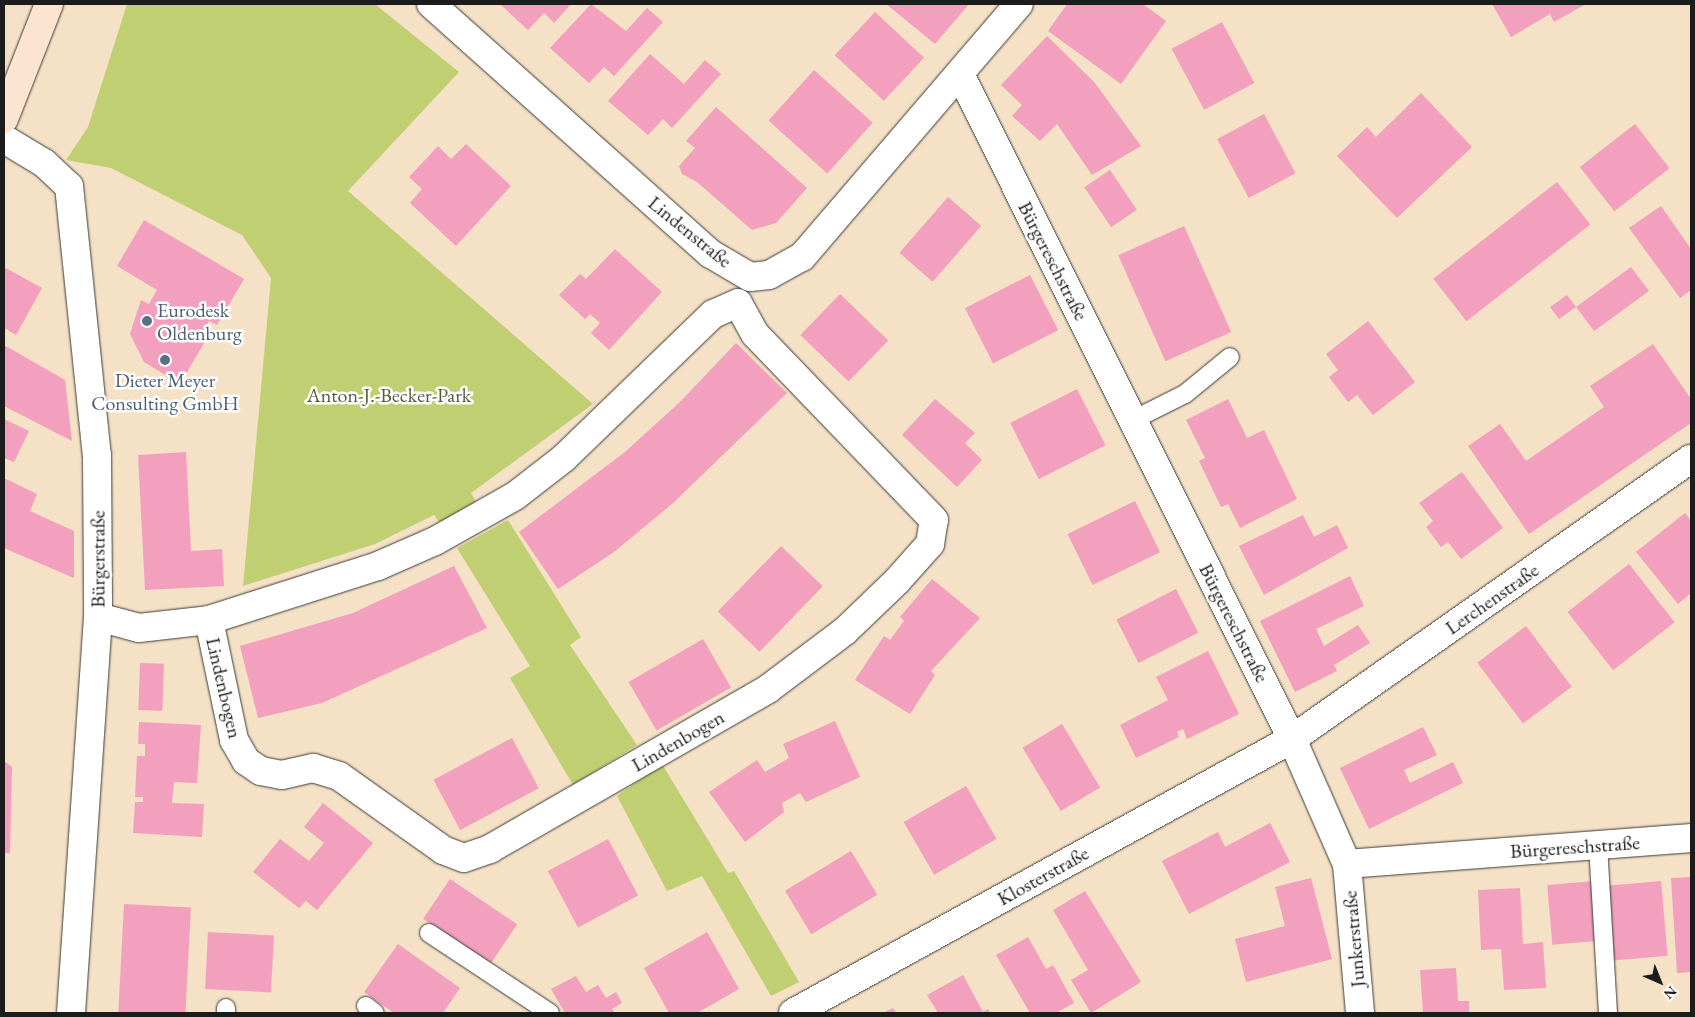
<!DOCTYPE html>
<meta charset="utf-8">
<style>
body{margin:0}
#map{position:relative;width:1695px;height:1017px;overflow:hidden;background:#f4e1c6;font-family:"EB Garamond",serif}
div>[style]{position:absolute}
.green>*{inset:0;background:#c0cf72}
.building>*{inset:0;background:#f2a0bd;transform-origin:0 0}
.roads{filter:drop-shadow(0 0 1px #3c3a36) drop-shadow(0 0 1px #3c3a36)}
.lane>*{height:18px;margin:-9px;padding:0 9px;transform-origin:9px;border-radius:9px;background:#fff}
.street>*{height:28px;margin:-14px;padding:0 14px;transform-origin:14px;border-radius:14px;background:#fff}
.secondary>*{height:28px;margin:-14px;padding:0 14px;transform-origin:14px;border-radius:14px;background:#fde4d0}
.dots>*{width:14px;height:14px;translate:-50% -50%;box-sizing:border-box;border:2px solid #fff;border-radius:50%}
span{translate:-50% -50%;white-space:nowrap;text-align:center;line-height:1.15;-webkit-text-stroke:5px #fff;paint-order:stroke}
.street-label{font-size:20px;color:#1c1c1c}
.service-label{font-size:20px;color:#4e5e75}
.left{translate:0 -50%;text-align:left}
.park-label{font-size:20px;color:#555b3a}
.frame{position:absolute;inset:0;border:5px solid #1c1c1c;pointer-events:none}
.north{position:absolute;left:1635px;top:957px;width:50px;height:50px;-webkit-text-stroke:4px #fff;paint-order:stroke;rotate:136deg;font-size:14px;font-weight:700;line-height:20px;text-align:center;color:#1c1c1c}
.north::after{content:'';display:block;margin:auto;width:18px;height:22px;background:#1c1c1c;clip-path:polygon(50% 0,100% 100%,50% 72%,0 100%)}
</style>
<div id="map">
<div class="green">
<div style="clip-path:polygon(127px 4px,375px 4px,459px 72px,348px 191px,593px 404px,471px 493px,479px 507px,443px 527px,434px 515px,375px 544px,243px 586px,271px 278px,242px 235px,111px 168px,66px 160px,88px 127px)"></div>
<div style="clip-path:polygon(508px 520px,581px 637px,570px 645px,637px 745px,573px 785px,510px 678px,530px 666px,457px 548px)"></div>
<div style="clip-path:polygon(662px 764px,728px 873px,734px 871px,799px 982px,771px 996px,702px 876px,667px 891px,617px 796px)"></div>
</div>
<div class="building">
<div style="clip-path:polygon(500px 4px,571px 4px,554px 23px,544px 13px,528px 30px)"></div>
<div style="clip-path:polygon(591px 4px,626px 31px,647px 8px,663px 22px,614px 76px,604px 67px,589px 83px,550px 48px)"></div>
<div style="clip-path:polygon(886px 4px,969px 4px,935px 44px)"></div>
<div style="clip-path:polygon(1067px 4px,1143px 4px,1166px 21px,1121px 84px,1048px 31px)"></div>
<div style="clip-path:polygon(1492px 4px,1586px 4px,1554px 22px,1550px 14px,1511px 37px)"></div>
<div style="left:875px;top:12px;width:67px;height:59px;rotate:43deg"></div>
<div style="left:1222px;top:22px;width:69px;height:57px;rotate:62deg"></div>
<div style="clip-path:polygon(1047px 36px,1095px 83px,1141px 146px,1092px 175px,1057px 124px,1040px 141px,1012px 116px,1022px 105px,1001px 85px)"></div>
<div style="clip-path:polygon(650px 54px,684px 84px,705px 60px,721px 74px,672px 128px,663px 119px,648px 135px,608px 101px)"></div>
<div style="left:814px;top:70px;width:79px;height:68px;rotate:42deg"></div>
<div style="clip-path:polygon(1421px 93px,1472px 147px,1397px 218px,1337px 156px,1367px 127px,1376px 137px)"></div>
<div style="clip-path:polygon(716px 107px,807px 188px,776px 223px,752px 230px,697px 182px,682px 174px,679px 166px,695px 148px,686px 141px)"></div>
<div style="left:1264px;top:114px;width:67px;height:53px;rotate:62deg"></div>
<div style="left:1635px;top:124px;width:56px;height:70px;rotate:52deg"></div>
<div style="clip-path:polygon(466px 144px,511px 186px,456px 246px,410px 203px,422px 189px,409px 177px,438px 146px,451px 159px)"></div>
<div style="left:1110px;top:170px;width:48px;height:31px;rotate:56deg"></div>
<div style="left:1557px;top:182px;width:54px;height:157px;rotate:52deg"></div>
<div style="left:948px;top:197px;width:44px;height:74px;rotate:41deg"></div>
<div style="clip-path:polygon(1661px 206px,1691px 249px,1691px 290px,1680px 298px,1629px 228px)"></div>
<div style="clip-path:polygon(144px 220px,244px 279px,217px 325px,209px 321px,201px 335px,207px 338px,180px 384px,144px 362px,130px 334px,141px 300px,149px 304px,157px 290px,117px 266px)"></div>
<div style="left:1184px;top:226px;width:116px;height:72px;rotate:66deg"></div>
<div style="clip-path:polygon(615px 249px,662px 292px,609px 350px,591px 333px,600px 323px,590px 314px,585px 319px,559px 295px,580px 274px,586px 279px)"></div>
<div style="clip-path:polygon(4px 267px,42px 288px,16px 335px,4px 328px)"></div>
<div style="clip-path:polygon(1631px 267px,1649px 291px,1594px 331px,1576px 307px,1559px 319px,1550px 307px,1567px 295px,1576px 307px)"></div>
<div style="left:1030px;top:275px;width:62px;height:73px;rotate:63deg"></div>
<div style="left:840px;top:294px;width:67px;height:57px;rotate:44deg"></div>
<div style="clip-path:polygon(1368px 321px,1415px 382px,1373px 415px,1357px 395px,1348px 402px,1329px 377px,1338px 370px,1326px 354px)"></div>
<div style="clip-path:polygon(736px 343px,787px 393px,673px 503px,614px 552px,558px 589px,519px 532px,625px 452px,681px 401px)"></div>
<div style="clip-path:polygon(1653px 344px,1691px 399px,1691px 423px,1529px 534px,1468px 446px,1500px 424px,1526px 461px,1604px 407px,1590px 386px)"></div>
<div style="clip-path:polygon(4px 345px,65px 380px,72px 441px,4px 406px)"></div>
<div style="left:1077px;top:389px;width:63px;height:75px;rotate:63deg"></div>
<div style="clip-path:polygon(935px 399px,975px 433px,965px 443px,982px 460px,957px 487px,902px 435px)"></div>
<div style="clip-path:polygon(1228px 399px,1247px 438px,1264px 430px,1297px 499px,1240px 528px,1228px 504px,1221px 507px,1199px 461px,1205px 458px,1186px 420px)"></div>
<div style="clip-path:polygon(4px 419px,29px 431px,14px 462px,4px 458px)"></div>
<div style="clip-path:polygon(186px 452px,191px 551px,222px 549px,224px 586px,145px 590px,138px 455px)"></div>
<div style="clip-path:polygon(1462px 472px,1503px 528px,1461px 559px,1448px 542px,1441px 547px,1426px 527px,1433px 521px,1419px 503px)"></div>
<div style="clip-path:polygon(4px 478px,37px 494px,30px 511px,74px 531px,74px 578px,4px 548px)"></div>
<div style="left:1135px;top:501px;width:57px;height:75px;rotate:64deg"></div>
<div style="clip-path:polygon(1685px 513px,1691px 521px,1691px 593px,1678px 604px,1636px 552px)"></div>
<div style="clip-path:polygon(1303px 515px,1314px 537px,1337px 525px,1348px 548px,1264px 595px,1239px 546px)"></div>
<div style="left:781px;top:546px;width:58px;height:91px;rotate:44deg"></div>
<div style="left:1629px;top:564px;width:74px;height:78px;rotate:52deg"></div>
<div style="clip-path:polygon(454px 566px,487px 628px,322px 703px,258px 718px,240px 646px,353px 613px)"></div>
<div style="clip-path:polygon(1350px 576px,1364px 606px,1316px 629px,1324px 646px,1358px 625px,1370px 643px,1334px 665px,1337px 671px,1295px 692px,1260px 621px)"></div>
<div style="clip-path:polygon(932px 579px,980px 618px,931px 671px,935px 675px,910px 714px,855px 680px,884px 636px,890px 640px,904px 621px,900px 617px)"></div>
<div style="left:1176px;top:589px;width:49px;height:67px;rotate:63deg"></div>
<div style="left:1526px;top:626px;width:76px;height:61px;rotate:53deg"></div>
<div style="left:703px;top:639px;width:56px;height:86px;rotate:60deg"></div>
<div style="clip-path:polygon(1208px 651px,1239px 714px,1187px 739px,1183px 729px,1177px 732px,1179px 737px,1136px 758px,1120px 725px,1168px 700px,1156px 677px)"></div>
<div style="left:140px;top:663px;width:24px;height:47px;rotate:2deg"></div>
<div style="clip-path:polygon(835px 721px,860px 777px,806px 802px,800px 793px,782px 803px,784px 812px,745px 842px,709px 792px,757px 760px,765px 772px,789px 758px,783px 744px)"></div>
<div style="clip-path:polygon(139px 722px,201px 725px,197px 783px,174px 782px,172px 803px,204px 804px,202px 837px,133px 833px,135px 802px,143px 802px,143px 797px,135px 797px,137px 756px,145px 756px,145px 744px,138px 744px)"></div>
<div style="left:1062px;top:724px;width:74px;height:46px;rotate:59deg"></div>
<div style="clip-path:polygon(1423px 727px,1437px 755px,1404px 770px,1410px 783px,1453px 762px,1463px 783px,1369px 829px,1340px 768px)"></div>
<div style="left:512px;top:738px;width:57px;height:89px;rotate:62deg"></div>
<div style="clip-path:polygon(4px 761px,12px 767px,10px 853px,4px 853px)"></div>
<div style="left:966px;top:786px;width:61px;height:72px;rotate:60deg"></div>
<div style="clip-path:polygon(323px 803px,373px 843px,317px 910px,306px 901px,299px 908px,253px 872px,280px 839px,309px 861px,324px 843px,304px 827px)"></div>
<div style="clip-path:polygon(1270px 823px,1290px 862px,1189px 914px,1162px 861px,1218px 832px,1225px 847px)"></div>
<div style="left:608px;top:839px;width:64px;height:68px;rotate:62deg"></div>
<div style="left:851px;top:851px;width:51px;height:77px;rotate:59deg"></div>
<div style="clip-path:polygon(1691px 877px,1691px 972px,1677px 973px,1671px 878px)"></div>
<div style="clip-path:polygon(1311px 878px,1332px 959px,1246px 982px,1235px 939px,1285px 926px,1275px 887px)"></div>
<div style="left:450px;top:879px;width:81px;height:48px;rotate:34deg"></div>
<div style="left:1594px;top:881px;width:60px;height:47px;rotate:85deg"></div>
<div style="left:1661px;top:881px;width:75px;height:54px;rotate:85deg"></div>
<div style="clip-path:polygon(1520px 888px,1523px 944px,1543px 942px,1546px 988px,1504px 990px,1501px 949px,1481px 950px,1478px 890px)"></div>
<div style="clip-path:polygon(1085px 891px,1141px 982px,1091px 1013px,1071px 980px,1088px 970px,1053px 910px)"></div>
<div style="left:124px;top:904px;width:67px;height:109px;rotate:3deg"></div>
<div style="left:208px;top:932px;width:66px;height:57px;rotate:3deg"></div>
<div style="clip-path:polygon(707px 932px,739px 989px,697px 1013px,669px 1013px,644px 968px)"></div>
<div style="clip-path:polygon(1028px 937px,1046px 969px,1053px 965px,1074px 1003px,1056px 1013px,1030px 1013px,996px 955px)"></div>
<div style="clip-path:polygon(398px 944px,460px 988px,443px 1013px,394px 1013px,364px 992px)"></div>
<div style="clip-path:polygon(1456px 968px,1458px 1001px,1469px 1001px,1469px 1013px,1423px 1013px,1420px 970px)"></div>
<div style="clip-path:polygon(963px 975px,983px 1012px,988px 1009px,990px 1013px,938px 1013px,927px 995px)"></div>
<div style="clip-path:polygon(576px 976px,586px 992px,598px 985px,606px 998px,616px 992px,622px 1003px,612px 1009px,615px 1013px,565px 1013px,551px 989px)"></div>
<div style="clip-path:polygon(893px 1008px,896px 1013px,883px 1013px)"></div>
</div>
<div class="roads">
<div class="lane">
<div style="left:1133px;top:420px;width:58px;rotate:-26.6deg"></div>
<div style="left:1185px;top:394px;width:58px;rotate:-39.4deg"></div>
<div style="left:1598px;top:845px;width:168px;rotate:86.6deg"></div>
<div style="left:429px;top:933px;width:145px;rotate:33.5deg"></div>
<div style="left:366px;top:1006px;width:11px;rotate:38deg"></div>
<div style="left:226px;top:1013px;width:5px;rotate:-90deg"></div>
</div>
<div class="street">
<div style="left:431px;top:4px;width:375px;rotate:41.8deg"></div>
<div style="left:711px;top:254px;width:45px;rotate:30.5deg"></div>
<div style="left:750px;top:277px;width:19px;rotate:-6deg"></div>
<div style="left:769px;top:275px;width:38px;rotate:-29deg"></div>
<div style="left:802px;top:257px;width:333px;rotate:-49.4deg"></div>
<div style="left:961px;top:76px;width:741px;rotate:63.47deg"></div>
<div style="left:1292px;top:739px;width:137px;rotate:66.3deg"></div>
<div style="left:1347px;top:864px;width:345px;rotate:-4.3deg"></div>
<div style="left:4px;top:139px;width:47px;rotate:31deg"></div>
<div style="left:44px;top:163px;width:34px;rotate:43deg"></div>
<div style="left:69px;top:186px;width:270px;rotate:84.1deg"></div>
<div style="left:97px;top:455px;width:162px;rotate:89.6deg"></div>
<div style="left:98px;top:617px;width:397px;rotate:93.9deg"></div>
<div style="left:98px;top:617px;width:42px;rotate:15deg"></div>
<div style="left:139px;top:628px;width:70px;rotate:-6.5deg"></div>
<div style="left:209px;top:620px;width:123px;rotate:78.2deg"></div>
<div style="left:234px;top:740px;width:24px;rotate:60deg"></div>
<div style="left:246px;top:761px;width:18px;rotate:34deg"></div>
<div style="left:261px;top:771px;width:21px;rotate:11deg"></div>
<div style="left:282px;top:775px;width:32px;rotate:-13deg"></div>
<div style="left:313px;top:768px;width:27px;rotate:17deg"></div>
<div style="left:339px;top:776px;width:128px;rotate:35.4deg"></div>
<div style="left:443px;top:850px;width:22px;rotate:21deg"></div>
<div style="left:464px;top:858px;width:28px;rotate:-19deg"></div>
<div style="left:490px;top:849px;width:321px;rotate:-29.9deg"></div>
<div style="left:768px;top:689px;width:96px;rotate:-37deg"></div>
<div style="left:845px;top:631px;width:72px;rotate:-43.9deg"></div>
<div style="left:897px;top:581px;width:50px;rotate:-48.3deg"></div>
<div style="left:930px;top:544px;width:24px;rotate:-81deg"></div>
<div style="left:934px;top:520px;width:258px;rotate:-133.9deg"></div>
<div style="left:755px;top:334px;width:35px;rotate:-119deg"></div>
<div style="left:738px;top:303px;width:27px;rotate:156deg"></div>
<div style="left:713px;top:314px;width:207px;rotate:136deg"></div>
<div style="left:564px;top:458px;width:62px;rotate:142.2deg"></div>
<div style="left:515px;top:496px;width:92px;rotate:150.6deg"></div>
<div style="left:435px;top:541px;width:62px;rotate:156.3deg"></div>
<div style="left:378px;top:566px;width:177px;rotate:162.3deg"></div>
<div style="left:1347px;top:864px;width:150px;rotate:85deg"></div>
<div style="left:793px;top:1013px;width:569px;rotate:-28.77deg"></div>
<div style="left:1292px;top:739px;width:487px;rotate:-35.1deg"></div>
</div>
<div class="secondary">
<div style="left:4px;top:119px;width:123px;rotate:-68.6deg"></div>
</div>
</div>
<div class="dots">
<div style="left:147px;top:321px;background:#5c6f8a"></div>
<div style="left:165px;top:360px;background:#5c6f8a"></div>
</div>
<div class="street-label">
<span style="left:690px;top:232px;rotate:39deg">Lindenstraße</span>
<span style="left:1053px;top:261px;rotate:63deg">Bürgereschstraße</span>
<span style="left:98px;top:559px;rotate:-90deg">Bürgerstraße</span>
<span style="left:1492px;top:599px;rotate:-35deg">Lerchenstraße</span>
<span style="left:1234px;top:623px;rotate:63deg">Bürgereschstraße</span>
<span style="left:224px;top:688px;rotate:77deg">Lindenbogen</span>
<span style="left:678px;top:741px;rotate:-30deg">Lindenbogen</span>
<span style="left:1575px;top:847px;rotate:-4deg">Bürgereschstraße</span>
<span style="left:1043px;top:876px;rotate:-29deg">Klosterstraße</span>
<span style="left:1354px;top:939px;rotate:-95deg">Junkerstraße</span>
</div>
<div class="service-label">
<span class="left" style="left:157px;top:322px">Eurodesk<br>Oldenburg</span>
<span style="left:165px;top:392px">Dieter Meyer<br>Consulting GmbH</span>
</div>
<div class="park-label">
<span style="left:389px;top:395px">Anton-J.-Becker-Park</span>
</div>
<div class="frame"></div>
<div class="north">N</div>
</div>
